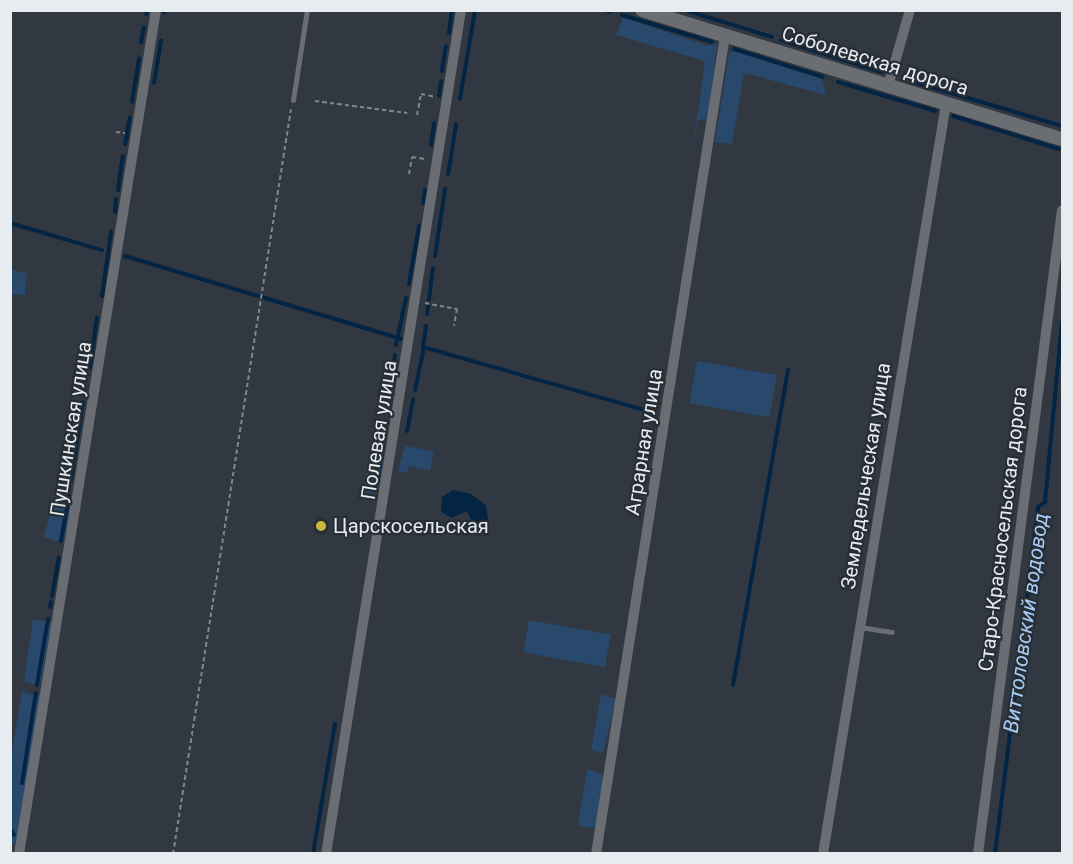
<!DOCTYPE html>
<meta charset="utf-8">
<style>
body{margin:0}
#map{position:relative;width:1073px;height:864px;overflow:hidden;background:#313841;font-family:Roboto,sans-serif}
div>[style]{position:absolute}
.green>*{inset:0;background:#28486c;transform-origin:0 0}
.water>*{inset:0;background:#042443}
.stream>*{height:4px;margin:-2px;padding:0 2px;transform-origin:2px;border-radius:2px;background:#042443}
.path>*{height:2px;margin-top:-1px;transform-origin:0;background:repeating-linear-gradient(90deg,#80868d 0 4.5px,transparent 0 7.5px)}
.service>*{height:5px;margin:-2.5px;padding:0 2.5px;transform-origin:2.5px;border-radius:2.5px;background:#6a6d72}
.minor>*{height:10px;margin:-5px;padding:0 5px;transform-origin:5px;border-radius:5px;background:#6a6d72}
.tertiary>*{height:14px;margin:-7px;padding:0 7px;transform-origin:7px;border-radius:7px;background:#6a6d72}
.dots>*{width:16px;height:16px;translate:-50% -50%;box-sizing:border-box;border:3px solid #272e36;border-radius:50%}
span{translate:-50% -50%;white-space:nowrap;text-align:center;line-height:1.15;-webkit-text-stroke:4.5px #272e36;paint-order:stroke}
.street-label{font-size:20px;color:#e7ecf1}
.poi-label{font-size:20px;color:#e7ecf1}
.left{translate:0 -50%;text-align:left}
.water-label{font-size:21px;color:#a7ccf5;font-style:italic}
.frame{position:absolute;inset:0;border:12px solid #e7ecf1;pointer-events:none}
</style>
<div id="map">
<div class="green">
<div style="clip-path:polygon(623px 17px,708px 46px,717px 43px,708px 119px,698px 120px,691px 161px,705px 61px,616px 35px)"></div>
<div style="clip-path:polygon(735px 49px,822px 79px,826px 95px,744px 73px,732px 144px,715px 142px,729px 54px)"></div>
<div style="clip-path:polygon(11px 269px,26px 274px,25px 295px,11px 294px)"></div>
<div style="left:697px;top:361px;width:81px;height:43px;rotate:10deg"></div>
<div style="clip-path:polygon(405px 446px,434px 451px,430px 471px,409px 466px,407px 473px,398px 471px)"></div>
<div style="clip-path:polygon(370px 455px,385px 460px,380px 490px,368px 494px,363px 492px)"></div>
<div style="left:56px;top:491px;width:20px;height:48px;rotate:15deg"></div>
<div style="clip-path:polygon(33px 620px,52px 621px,40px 685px,24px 681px)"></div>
<div style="left:529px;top:620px;width:83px;height:33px;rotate:10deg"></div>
<div style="clip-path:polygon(22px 691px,42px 698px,18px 839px,11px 846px,11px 757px)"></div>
<div style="clip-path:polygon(601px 694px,616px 699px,603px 753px,591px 750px)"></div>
<div style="clip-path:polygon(587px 769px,604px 775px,596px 826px,589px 828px,578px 825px)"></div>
</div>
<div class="water">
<div style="clip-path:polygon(453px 490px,471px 494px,486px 505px,489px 525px,475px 527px,467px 511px,452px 518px,441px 512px,442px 497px)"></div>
</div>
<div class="stream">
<div style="left:605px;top:10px;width:6px;rotate:18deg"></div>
<div style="left:688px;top:11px;width:88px;rotate:17.2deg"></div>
<div style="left:164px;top:12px;width:2px;rotate:-63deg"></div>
<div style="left:146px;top:14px;width:4px;rotate:-76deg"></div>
<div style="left:622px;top:15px;width:94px;rotate:16.7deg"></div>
<div style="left:449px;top:33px;width:23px;rotate:-83deg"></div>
<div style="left:781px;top:40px;width:106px;rotate:17.6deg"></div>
<div style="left:141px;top:42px;width:15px;rotate:-79deg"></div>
<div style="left:734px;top:49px;width:93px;rotate:17.5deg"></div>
<div style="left:442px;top:71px;width:25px;rotate:-81deg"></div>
<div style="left:911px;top:81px;width:158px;rotate:16.6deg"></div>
<div style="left:838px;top:82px;width:102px;rotate:16.5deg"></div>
<div style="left:154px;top:83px;width:43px;rotate:-80.5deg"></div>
<div style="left:439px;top:96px;width:15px;rotate:-82deg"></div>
<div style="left:460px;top:99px;width:90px;rotate:-80.4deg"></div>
<div style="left:132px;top:102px;width:44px;rotate:-80.8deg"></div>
<div style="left:953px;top:116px;width:111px;rotate:17.3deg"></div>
<div style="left:127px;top:132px;width:15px;rotate:-79deg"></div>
<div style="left:125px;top:144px;width:9px;rotate:-77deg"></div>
<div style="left:431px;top:145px;width:22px;rotate:-82deg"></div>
<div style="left:448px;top:175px;width:51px;rotate:-80.9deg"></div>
<div style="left:118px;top:190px;width:34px;rotate:-82deg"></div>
<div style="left:423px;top:203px;width:13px;rotate:-81deg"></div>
<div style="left:115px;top:212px;width:13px;rotate:-86deg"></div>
<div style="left:10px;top:223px;width:96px;rotate:16.4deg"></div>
<div style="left:125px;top:256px;width:288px;rotate:16.7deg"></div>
<div style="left:435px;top:256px;width:68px;rotate:-81.5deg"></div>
<div style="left:409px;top:284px;width:59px;rotate:-80.2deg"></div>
<div style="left:102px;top:296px;width:65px;rotate:-82deg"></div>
<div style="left:429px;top:300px;width:32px;rotate:-83deg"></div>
<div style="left:427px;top:314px;width:8px;rotate:-83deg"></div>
<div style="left:426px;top:326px;width:21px;rotate:98deg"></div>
<div style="left:423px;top:347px;width:237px;rotate:15.9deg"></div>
<div style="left:396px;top:345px;width:48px;rotate:-78deg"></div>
<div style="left:90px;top:367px;width:50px;rotate:-82deg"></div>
<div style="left:415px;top:390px;width:44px;rotate:-78.2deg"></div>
<div style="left:390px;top:395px;width:40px;rotate:-82.9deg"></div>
<div style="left:407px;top:431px;width:32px;rotate:-79deg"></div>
<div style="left:71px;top:480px;width:79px;rotate:-81.3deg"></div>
<div style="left:61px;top:541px;width:46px;rotate:-79.9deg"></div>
<div style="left:52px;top:596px;width:39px;rotate:-80deg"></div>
<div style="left:50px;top:607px;width:5px;rotate:-79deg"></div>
<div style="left:37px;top:685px;width:67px;rotate:-80.5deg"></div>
<div style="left:733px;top:685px;width:320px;rotate:-80.1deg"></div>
<div style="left:22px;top:783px;width:91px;rotate:-81.2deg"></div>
<div style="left:10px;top:829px;width:7px;rotate:56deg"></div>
<div style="left:313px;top:854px;width:132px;rotate:-80.4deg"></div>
<div style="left:995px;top:854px;width:350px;rotate:-82.9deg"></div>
<div style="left:1038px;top:507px;width:9px;rotate:-36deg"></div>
<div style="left:1045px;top:502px;width:181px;rotate:-84.6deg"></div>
</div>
<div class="path">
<div style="left:315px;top:101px;width:93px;rotate:7.4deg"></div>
<div style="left:417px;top:115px;width:21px;rotate:-79deg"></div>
<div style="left:421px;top:94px;width:15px;rotate:11deg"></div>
<div style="left:116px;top:132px;width:9px;rotate:6deg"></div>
<div style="left:409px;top:174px;width:17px;rotate:-80deg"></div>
<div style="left:412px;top:157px;width:13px;rotate:9deg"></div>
<div style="left:425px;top:303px;width:33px;rotate:11deg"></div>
<div style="left:457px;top:309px;width:17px;rotate:100deg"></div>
<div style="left:173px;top:854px;width:754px;rotate:-81deg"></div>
</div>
<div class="service">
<div style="left:293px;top:100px;width:91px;rotate:-81.2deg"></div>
<div style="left:860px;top:627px;width:32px;rotate:9deg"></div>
</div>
<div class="minor">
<div style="left:888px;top:86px;width:79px;rotate:-73.9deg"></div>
<div style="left:19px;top:854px;width:855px;rotate:-80.78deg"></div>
<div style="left:326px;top:854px;width:855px;rotate:-80.91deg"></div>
<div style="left:596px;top:854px;width:828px;rotate:-81.04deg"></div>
<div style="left:823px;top:854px;width:760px;rotate:-80.69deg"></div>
<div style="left:978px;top:854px;width:649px;rotate:-82.57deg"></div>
</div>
<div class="tertiary">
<div style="left:642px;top:10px;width:439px;rotate:17.1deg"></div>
</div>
<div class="dots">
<div style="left:321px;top:526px;background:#caba3a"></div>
</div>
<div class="street-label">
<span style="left:875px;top:61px;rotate:17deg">Соболевская дорога</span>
<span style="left:71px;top:429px;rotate:-81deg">Пушкинская улица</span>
<span style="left:379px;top:430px;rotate:-81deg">Полевая улица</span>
<span style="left:644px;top:442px;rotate:-81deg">Аграрная улица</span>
<span style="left:866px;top:476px;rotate:-81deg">Земледельческая улица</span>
<span style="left:1003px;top:529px;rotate:-83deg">Старо-Красносельская дорога</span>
</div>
<div class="poi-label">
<span class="left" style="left:333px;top:526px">Царскосельская</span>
</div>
<div class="water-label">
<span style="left:1026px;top:623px;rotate:-82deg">Виттоловский водовод</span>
</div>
<div class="frame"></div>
</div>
